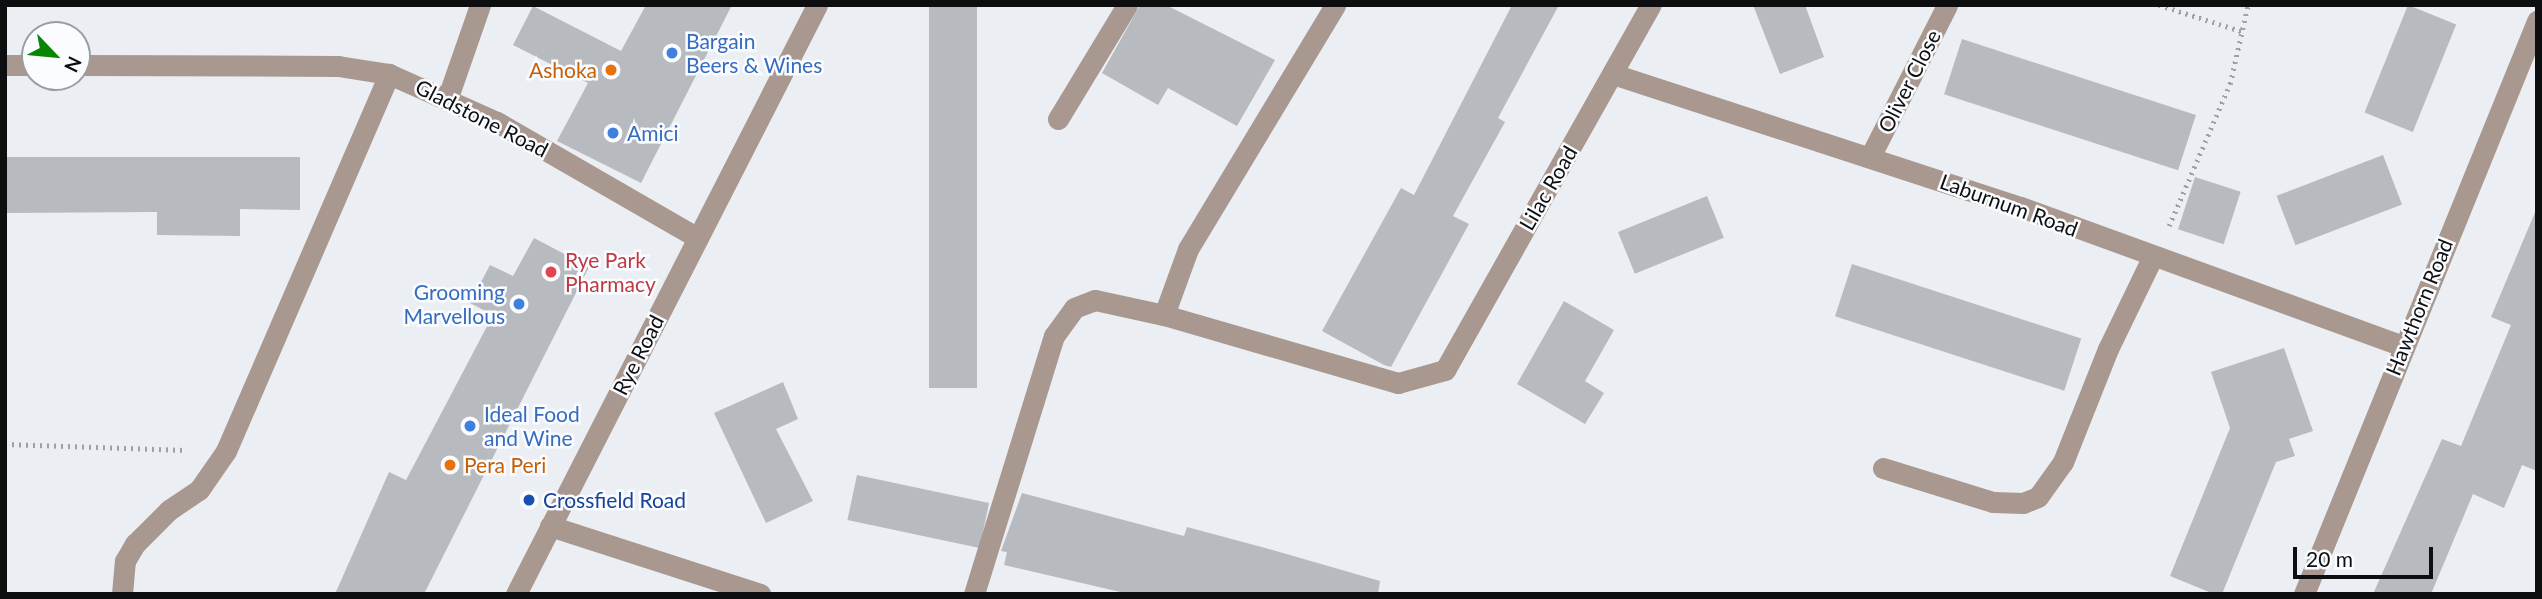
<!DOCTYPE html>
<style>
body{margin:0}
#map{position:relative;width:2542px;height:599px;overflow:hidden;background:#ebeff3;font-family:Lato,sans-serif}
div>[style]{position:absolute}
.building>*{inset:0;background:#b7babe;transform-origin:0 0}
.path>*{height:4.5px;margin-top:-2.25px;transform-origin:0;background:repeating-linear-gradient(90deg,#9ea1a4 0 2px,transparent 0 7px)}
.minor>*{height:21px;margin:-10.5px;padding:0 10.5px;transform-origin:10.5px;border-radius:10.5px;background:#a8988f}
.dots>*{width:19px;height:19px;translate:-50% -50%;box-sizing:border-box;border:4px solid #fafcff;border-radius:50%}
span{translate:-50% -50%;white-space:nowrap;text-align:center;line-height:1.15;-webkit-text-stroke:5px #fafcff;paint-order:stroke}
.shop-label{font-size:21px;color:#366cbe}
.left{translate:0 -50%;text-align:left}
.right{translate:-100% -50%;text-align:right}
.food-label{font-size:21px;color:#c56008}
.street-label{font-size:21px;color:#0d0e0f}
.health-label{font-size:21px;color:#be3a42}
.transit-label{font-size:21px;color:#164399}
.frame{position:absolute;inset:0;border:7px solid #0d0e0f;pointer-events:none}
.north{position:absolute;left:21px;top:21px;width:70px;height:70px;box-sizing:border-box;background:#fafcff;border:2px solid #9b9d9f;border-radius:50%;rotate:116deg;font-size:19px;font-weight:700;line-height:28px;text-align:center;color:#0d0e0f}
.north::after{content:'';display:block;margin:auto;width:24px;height:32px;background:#088503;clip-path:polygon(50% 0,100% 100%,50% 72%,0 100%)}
.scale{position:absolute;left:2293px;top:547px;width:140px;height:32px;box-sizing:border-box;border:4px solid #0d0e0f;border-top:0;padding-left:9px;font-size:21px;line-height:24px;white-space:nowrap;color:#0d0e0f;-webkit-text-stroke:5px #fafcff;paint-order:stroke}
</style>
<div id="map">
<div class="building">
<div style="clip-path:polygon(646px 5px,732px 5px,641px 183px,557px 141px,588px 83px,513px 45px,533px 6px,621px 51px)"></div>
<div style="left:929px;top:5px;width:48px;height:383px"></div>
<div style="clip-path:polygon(1140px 5px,1166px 5px,1275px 60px,1237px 126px,1168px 88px,1158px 105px,1102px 73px)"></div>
<div style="clip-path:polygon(1512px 5px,1559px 5px,1498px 118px,1505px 122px,1453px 216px,1469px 224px,1391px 367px,1384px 365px,1322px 331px,1401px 188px,1414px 195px)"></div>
<div style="clip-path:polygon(1753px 5px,1805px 5px,1824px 57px,1780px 74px)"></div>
<div style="left:2408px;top:5px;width:52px;height:116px;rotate:22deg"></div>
<div style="left:1962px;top:39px;width:246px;height:58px;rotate:18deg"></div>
<div style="left:2383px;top:155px;width:53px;height:114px;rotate:69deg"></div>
<div style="clip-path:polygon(5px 157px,300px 157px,300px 210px,240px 209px,240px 236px,157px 235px,157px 212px,5px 213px)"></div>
<div style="left:2195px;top:177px;width:48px;height:55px;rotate:18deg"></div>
<div style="left:1707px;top:196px;width:45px;height:96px;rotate:68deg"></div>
<div style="clip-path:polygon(2536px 210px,2537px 471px,2522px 465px,2504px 508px,2473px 494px,2431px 594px,2373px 594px,2442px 439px,2461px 446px,2511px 325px,2491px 317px)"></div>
<div style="clip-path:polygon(534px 238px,589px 267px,424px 594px,335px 594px,389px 472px,406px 480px,493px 315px,470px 303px,490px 265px,513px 276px)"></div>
<div style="left:1852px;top:264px;width:241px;height:55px;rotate:18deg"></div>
<div style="clip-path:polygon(1564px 301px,1614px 330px,1585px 381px,1604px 393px,1585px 424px,1517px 384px)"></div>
<div style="clip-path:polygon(2284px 348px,2313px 431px,2289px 439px,2295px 456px,2276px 462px,2222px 594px,2214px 594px,2170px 576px,2230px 428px,2211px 372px)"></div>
<div style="clip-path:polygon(783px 382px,798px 419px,776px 429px,813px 501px,766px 523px,714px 413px)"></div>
<div style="left:857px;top:475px;width:135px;height:46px;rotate:12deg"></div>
<div style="clip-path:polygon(1022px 493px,1184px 536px,1187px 527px,1269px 549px,1380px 581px,1378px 594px,1129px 594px,1004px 565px,1007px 552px,1001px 551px)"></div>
</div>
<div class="path">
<div style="left:2159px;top:5px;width:89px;rotate:17.6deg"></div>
<div style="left:2169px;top:226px;width:155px;rotate:-66.8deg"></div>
<div style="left:2230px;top:84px;width:81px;rotate:-77.2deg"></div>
<div style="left:5px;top:444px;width:181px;rotate:1.9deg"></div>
</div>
<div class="minor">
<div style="left:5px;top:65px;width:30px"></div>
<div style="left:77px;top:65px;width:261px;rotate:0.2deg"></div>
<div style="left:338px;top:66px;width:52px;rotate:8.9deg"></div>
<div style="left:389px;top:74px;width:118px;rotate:24deg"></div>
<div style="left:497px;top:122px;width:232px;rotate:30deg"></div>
<div style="left:1613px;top:74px;width:429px;rotate:18.1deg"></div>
<div style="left:2021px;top:207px;width:406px;rotate:20deg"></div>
<div style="left:448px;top:97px;width:97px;rotate:-70.8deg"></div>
<div style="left:1058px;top:119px;width:133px;rotate:-58.8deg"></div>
<div style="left:1870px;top:157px;width:170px;rotate:-63.1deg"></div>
<div style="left:1164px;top:315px;width:70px;rotate:-70deg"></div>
<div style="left:1188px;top:249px;width:285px;rotate:-58.9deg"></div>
<div style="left:1883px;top:468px;width:115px;rotate:17.2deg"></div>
<div style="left:1993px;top:502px;width:30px;rotate:2deg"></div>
<div style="left:2023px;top:503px;width:16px;rotate:-22deg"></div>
<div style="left:2038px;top:497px;width:43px;rotate:-54.5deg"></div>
<div style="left:2063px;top:462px;width:122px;rotate:-68.3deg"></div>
<div style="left:2108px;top:349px;width:101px;rotate:-64.2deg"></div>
<div style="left:550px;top:526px;width:221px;rotate:17.9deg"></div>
<div style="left:122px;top:594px;width:33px;rotate:-85deg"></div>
<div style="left:125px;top:561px;width:20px;rotate:-60deg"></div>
<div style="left:135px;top:544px;width:48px;rotate:-45deg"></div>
<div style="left:169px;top:510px;width:36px;rotate:-34deg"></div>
<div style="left:199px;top:490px;width:47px;rotate:-55.3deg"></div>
<div style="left:226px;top:451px;width:411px;rotate:-66.6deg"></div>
<div style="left:516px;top:594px;width:661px;rotate:-62.93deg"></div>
<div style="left:974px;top:594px;width:270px;rotate:-72.8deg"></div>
<div style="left:1054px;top:336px;width:34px;rotate:-54deg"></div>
<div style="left:1074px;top:308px;width:22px;rotate:-21deg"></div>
<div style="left:1095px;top:300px;width:71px;rotate:12.3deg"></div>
<div style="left:1164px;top:315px;width:244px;rotate:16.2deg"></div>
<div style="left:1398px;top:383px;width:49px;rotate:-15.5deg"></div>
<div style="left:1445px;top:370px;width:419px;rotate:-60.6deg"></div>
<div style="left:2304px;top:594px;width:619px;rotate:-67.87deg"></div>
</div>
<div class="dots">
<div style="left:672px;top:53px;background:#3f7fe0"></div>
<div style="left:611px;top:70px;background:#e8710a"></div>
<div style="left:613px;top:133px;background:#3f7fe0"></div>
<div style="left:551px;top:272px;background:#e0444e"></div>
<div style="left:519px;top:304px;background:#3f7fe0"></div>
<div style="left:470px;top:426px;background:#3f7fe0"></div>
<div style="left:450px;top:465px;background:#e8710a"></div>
<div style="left:529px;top:500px;background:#1a4fb4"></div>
</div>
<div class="shop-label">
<span class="left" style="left:686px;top:53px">Bargain<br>Beers &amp; Wines</span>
<span class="left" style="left:627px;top:133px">Amici</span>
<span class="right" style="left:505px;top:304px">Grooming<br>Marvellous</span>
<span class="left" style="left:484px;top:426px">Ideal Food<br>and Wine</span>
</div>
<div class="food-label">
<span class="right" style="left:597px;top:70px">Ashoka</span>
<span class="left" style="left:464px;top:465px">Pera Peri</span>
</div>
<div class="street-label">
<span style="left:1909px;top:81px;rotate:-63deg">Oliver Close</span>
<span style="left:482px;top:118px;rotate:27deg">Gladstone Road</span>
<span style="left:1548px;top:188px;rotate:-60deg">Lilac Road</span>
<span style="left:2009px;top:205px;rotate:20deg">Laburnum Road</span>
<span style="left:2419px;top:307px;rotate:-68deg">Hawthorn Road</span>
<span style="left:638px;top:355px;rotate:-63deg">Rye Road</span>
</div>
<div class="health-label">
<span class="left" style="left:565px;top:272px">Rye Park<br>Pharmacy</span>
</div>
<div class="transit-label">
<span class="left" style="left:543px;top:500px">Crossfield Road</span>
</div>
<div class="frame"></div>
<div class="north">N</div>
<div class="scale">20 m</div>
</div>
